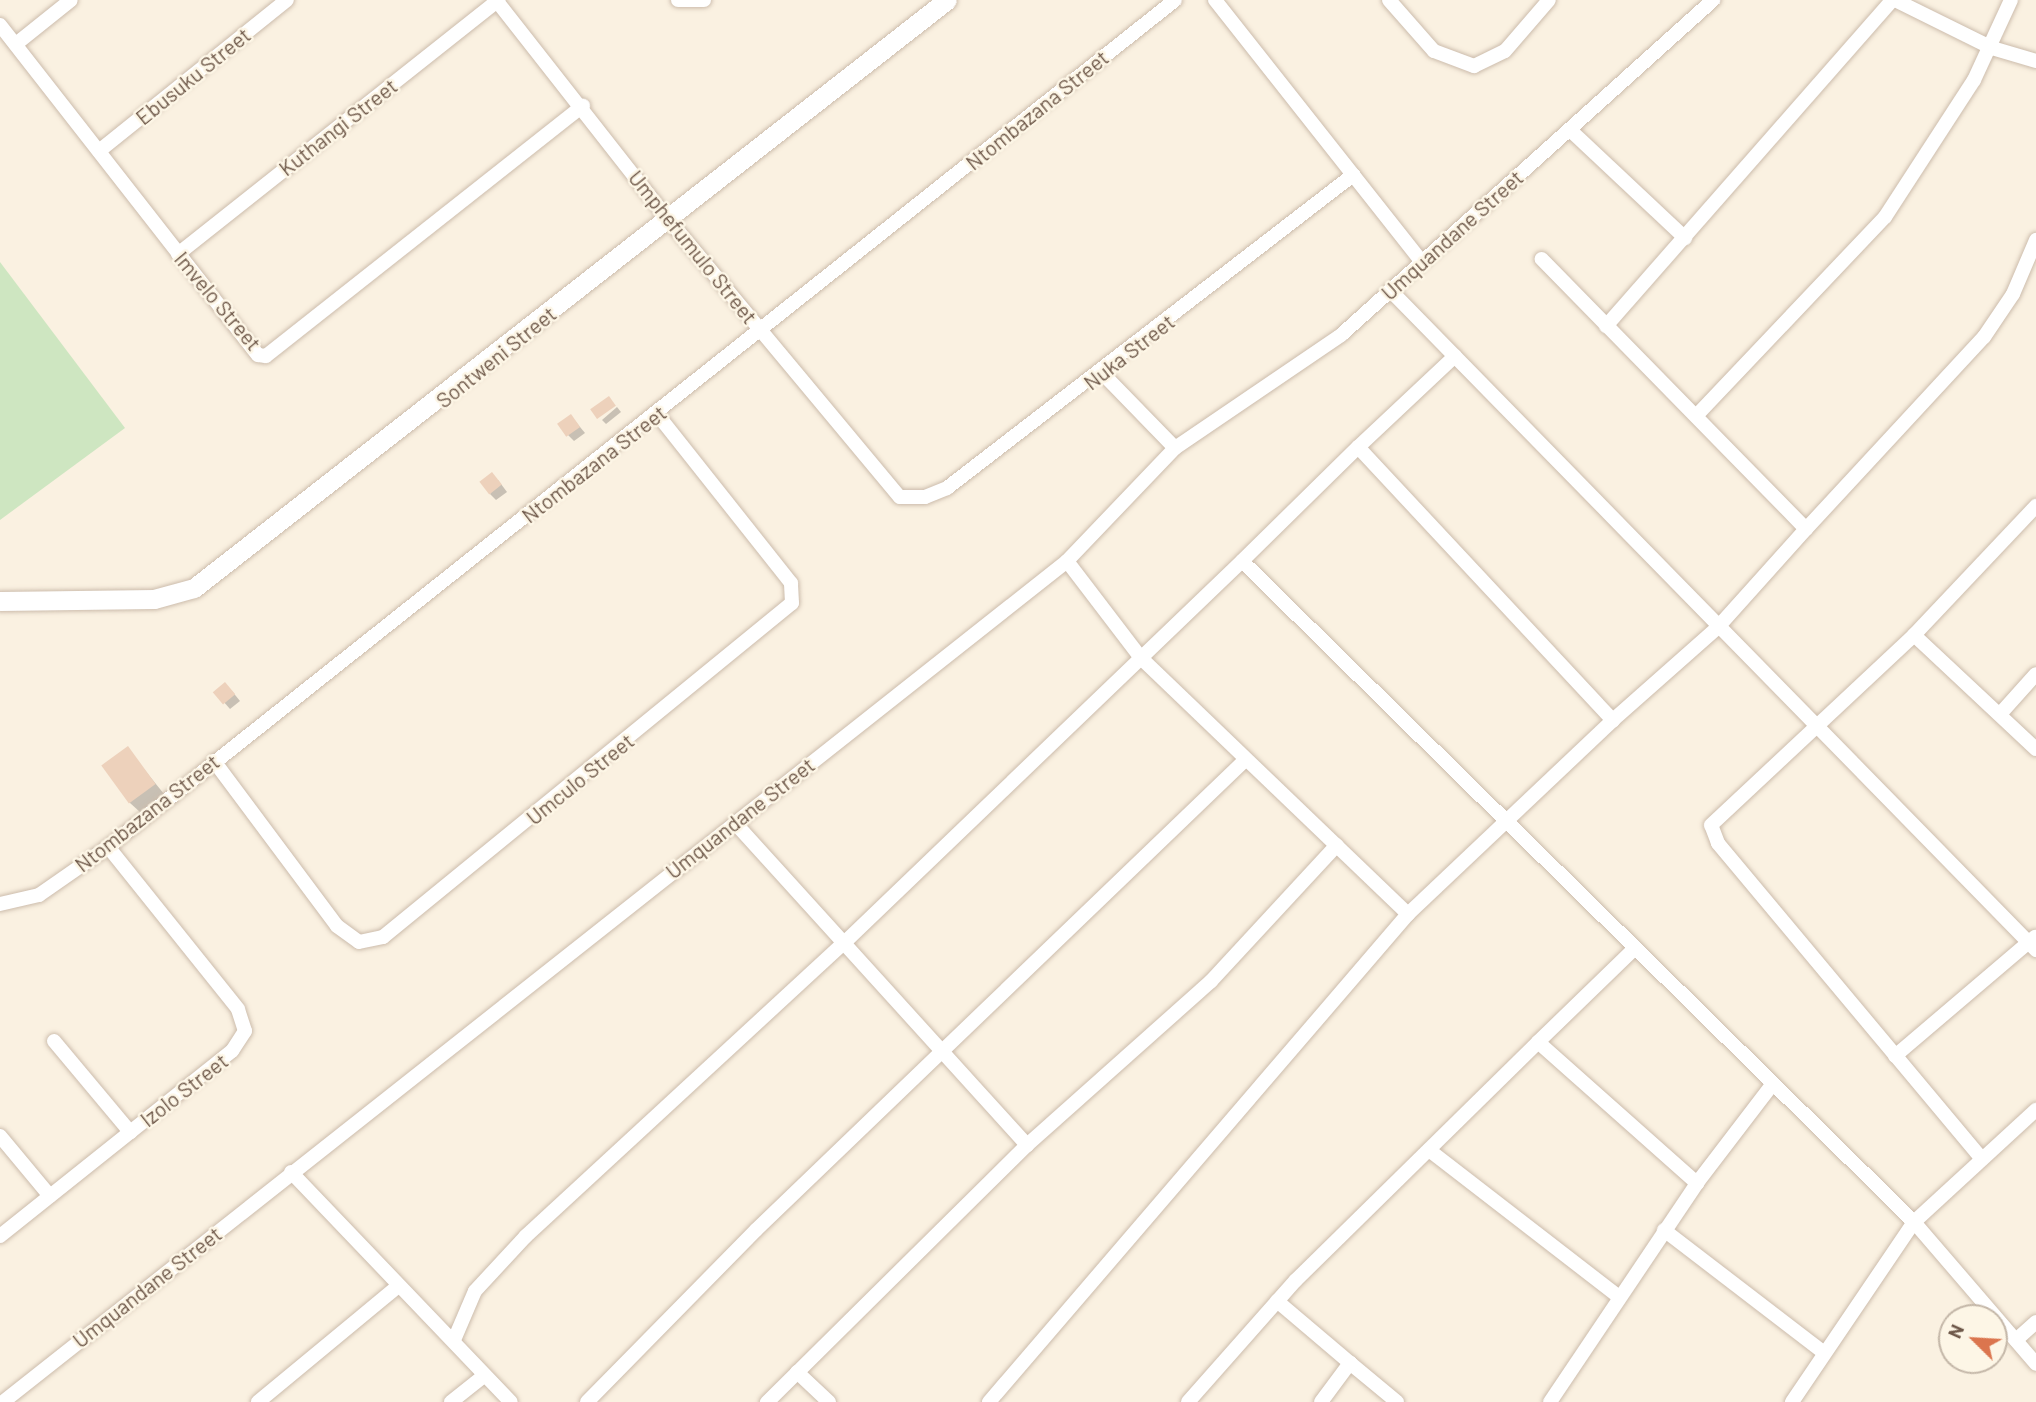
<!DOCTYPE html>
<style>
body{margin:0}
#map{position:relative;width:2036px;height:1402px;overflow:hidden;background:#faf1e1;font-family:Barlow,sans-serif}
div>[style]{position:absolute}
.green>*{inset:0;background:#cee6c1}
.shadow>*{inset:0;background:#0003}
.building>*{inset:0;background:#edd1bb;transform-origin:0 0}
.roads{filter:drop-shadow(0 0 2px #ccbcac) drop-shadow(0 0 2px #ccbcac)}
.street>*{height:14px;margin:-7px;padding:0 7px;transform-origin:7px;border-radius:7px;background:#fff}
.secondary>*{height:19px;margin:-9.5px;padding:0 9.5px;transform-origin:9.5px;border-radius:9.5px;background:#fff}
span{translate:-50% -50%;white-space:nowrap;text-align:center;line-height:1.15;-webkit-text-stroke:5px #fdf6e6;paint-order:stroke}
.street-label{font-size:21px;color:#6f594a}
.north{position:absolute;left:1938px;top:1304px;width:70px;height:70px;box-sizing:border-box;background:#fdf6e6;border:2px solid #c4b7a8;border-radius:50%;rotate:294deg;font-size:19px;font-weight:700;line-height:28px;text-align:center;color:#6f594a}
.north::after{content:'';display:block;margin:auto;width:24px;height:32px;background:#db754e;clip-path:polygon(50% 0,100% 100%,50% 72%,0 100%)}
</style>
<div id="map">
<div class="green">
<div style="clip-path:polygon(0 262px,125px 428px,0 520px)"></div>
</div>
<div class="shadow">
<div style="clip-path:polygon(617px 407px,621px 412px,606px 424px,602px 420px)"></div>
<div style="clip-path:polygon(571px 416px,585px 433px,574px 441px,568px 435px)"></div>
<div style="clip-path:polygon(498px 480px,507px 492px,496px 500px,490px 494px)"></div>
<div style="clip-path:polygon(231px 690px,240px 701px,230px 709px,215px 692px)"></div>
<div style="clip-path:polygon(127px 748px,164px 794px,140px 812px,130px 803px)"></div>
</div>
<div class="building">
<div style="left:609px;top:396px;width:12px;height:23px;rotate:55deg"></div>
<div style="left:571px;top:414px;width:16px;height:17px;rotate:55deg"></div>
<div style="left:492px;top:472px;width:16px;height:16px;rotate:52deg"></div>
<div style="left:225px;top:682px;width:16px;height:16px;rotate:50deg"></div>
<div style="left:128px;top:746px;width:47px;height:33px;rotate:54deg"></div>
</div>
<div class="roads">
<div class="street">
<div style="left:496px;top:0;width:278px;rotate:51.9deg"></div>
<div style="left:668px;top:219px;width:362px;rotate:50.2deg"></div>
<div style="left:900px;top:497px;width:25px"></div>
<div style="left:925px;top:497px;width:24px;rotate:-22deg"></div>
<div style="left:947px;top:488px;width:513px;rotate:-37.63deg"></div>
<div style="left:678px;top:0;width:26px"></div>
<div style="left:1215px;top:0;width:334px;rotate:51.7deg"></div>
<div style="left:1389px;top:0;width:68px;rotate:48.6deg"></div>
<div style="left:1434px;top:51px;width:43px;rotate:20.6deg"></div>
<div style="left:1474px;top:66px;width:34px;rotate:-26deg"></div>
<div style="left:1505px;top:51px;width:67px;rotate:-49.2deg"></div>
<div style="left:1895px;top:0;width:108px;rotate:26.3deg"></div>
<div style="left:1992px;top:48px;width:46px;rotate:16.5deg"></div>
<div style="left:0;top:25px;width:419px;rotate:52deg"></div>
<div style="left:258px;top:355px;width:8px;rotate:7deg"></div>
<div style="left:266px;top:356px;width:404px;rotate:-38.3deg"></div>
<div style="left:16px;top:44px;width:70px;rotate:-38.7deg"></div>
<div style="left:1570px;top:130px;width:158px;rotate:43.2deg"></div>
<div style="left:99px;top:151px;width:241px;rotate:-38.8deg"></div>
<div style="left:178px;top:254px;width:409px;rotate:-38.4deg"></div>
<div style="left:1390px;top:290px;width:924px;rotate:45.61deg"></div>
<div style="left:1606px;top:326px;width:434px;rotate:-48.7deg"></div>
<div style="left:1455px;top:356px;width:133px;rotate:136.8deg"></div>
<div style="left:1358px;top:447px;width:374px;rotate:47deg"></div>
<div style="left:1613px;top:720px;width:140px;rotate:-41.5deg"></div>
<div style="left:1718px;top:627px;width:132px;rotate:-48.1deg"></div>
<div style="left:1806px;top:529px;width:378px;rotate:-134.4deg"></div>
<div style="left:1697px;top:415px;width:273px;rotate:-46.5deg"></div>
<div style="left:1885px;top:217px;width:163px;rotate:-57deg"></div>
<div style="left:1974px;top:80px;width:88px;rotate:-65.2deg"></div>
<div style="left:1175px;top:448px;width:201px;rotate:-34.2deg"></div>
<div style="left:1341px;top:335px;width:501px;rotate:-42deg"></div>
<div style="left:1806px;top:529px;width:262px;rotate:-47.2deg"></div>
<div style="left:1984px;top:337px;width:52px;rotate:-56deg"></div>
<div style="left:2013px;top:294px;width:59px;rotate:-66.9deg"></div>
<div style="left:1067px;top:561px;width:122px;rotate:52.7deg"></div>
<div style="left:1141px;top:658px;width:370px;rotate:43.8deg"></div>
<div style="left:1242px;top:561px;width:163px;rotate:-44.5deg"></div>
<div style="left:1914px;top:635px;width:167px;rotate:43.1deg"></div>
<div style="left:2001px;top:713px;width:52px;rotate:-48.1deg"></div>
<div style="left:214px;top:761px;width:206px;rotate:53.3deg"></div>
<div style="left:337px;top:926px;width:27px;rotate:36deg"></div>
<div style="left:359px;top:942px;width:25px;rotate:-12deg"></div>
<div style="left:383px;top:937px;width:528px;rotate:-39.24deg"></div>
<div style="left:792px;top:603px;width:20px;rotate:-93deg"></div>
<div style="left:791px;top:583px;width:216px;rotate:-128.4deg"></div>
<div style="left:735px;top:823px;width:435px;rotate:47.8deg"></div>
<div style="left:1027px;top:1145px;width:366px;rotate:135.3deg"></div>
<div style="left:0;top:904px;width:40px;rotate:-13deg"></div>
<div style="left:39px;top:895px;width:84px;rotate:-34.8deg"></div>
<div style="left:108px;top:847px;width:1362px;rotate:-38.44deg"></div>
<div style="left:1634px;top:949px;width:134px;rotate:135.9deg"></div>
<div style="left:1538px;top:1042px;width:213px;rotate:41.6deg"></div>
<div style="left:1697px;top:1183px;width:123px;rotate:-52.6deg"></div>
<div style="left:54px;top:1041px;width:119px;rotate:50.1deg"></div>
<div style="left:1895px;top:1056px;width:184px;rotate:-40.4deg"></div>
<div style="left:0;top:1136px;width:78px;rotate:50.2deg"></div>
<div style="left:1027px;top:1145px;width:246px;rotate:-41.7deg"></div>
<div style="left:1211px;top:981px;width:185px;rotate:-47.2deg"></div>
<div style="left:1429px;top:1150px;width:239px;rotate:37.7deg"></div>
<div style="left:1982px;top:1159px;width:412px;rotate:-129.9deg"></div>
<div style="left:1718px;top:843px;width:19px;rotate:-111deg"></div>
<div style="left:1711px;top:825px;width:278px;rotate:-43.1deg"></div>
<div style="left:1914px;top:635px;width:178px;rotate:-46.6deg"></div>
<div style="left:291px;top:1172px;width:318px;rotate:46.3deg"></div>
<div style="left:1664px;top:1230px;width:200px;rotate:37.5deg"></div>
<div style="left:0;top:1236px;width:297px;rotate:-38.6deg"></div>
<div style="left:232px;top:1051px;width:24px;rotate:-57deg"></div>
<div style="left:245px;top:1031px;width:23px;rotate:-108deg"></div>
<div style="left:238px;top:1009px;width:208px;rotate:-128.7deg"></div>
<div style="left:1277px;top:1301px;width:96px;rotate:40.3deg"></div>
<div style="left:454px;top:1340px;width:53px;rotate:-66.8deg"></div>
<div style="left:475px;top:1291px;width:75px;rotate:-47.2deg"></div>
<div style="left:526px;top:1236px;width:432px;rotate:-42.7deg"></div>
<div style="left:844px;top:943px;width:552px;rotate:-43.82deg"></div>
<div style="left:1242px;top:561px;width:943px;rotate:44.53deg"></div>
<div style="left:1914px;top:1222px;width:187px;rotate:49.3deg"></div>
<div style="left:2016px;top:1340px;width:27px;rotate:-42deg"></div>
<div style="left:797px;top:1372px;width:44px;rotate:43.2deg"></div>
<div style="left:3px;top:1402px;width:1356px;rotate:-38.32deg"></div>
<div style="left:1067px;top:561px;width:156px;rotate:-46.3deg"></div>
<div style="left:1175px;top:448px;width:103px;rotate:-134.2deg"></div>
<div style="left:258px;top:1402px;width:180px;rotate:-39.6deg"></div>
<div style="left:451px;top:1402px;width:43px;rotate:-38.5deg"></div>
<div style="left:587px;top:1402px;width:241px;rotate:-45.5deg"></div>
<div style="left:756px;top:1230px;width:678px;rotate:-43.86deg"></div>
<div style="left:989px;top:1402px;width:643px;rotate:-49.35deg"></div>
<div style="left:1408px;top:914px;width:282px;rotate:-43.4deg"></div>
<div style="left:1188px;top:1402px;width:163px;rotate:-48.5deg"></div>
<div style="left:1296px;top:1280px;width:339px;rotate:-44.5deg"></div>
<div style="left:1321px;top:1402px;width:49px;rotate:-53.4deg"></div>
<div style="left:1350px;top:1363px;width:61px;rotate:39.7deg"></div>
<div style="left:1550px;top:1402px;width:264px;rotate:-56.1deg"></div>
<div style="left:1792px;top:1402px;width:217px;rotate:-55.9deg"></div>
<div style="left:1914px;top:1222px;width:166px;rotate:-42.6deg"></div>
</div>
<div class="secondary">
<div style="left:0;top:601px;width:154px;rotate:-0.7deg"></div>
<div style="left:154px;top:599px;width:41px;rotate:-15.4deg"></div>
<div style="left:194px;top:588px;width:955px;rotate:-37.99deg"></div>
</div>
</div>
<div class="street-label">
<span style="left:193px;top:76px;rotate:-39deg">Ebusuku Street</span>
<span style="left:1037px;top:110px;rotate:-39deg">Ntombazana Street</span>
<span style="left:338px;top:127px;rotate:-38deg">Kuthangi Street</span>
<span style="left:1452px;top:235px;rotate:-42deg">Umquandane Street</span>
<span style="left:693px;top:247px;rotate:51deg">Umphefumulo Street</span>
<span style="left:218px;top:301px;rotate:50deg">Imvelo Street</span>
<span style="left:1129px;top:352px;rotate:-38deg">Nuka Street</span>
<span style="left:496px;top:357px;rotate:-39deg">Sontweni Street</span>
<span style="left:594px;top:464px;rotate:-38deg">Ntombazana Street</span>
<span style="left:580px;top:779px;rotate:-39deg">Umculo Street</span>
<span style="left:147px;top:813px;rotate:-38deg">Ntombazana Street</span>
<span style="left:740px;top:818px;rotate:-38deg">Umquandane Street</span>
<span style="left:184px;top:1090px;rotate:-38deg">Izolo Street</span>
<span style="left:147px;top:1287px;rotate:-38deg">Umquandane Street</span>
</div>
<div class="north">N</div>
</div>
